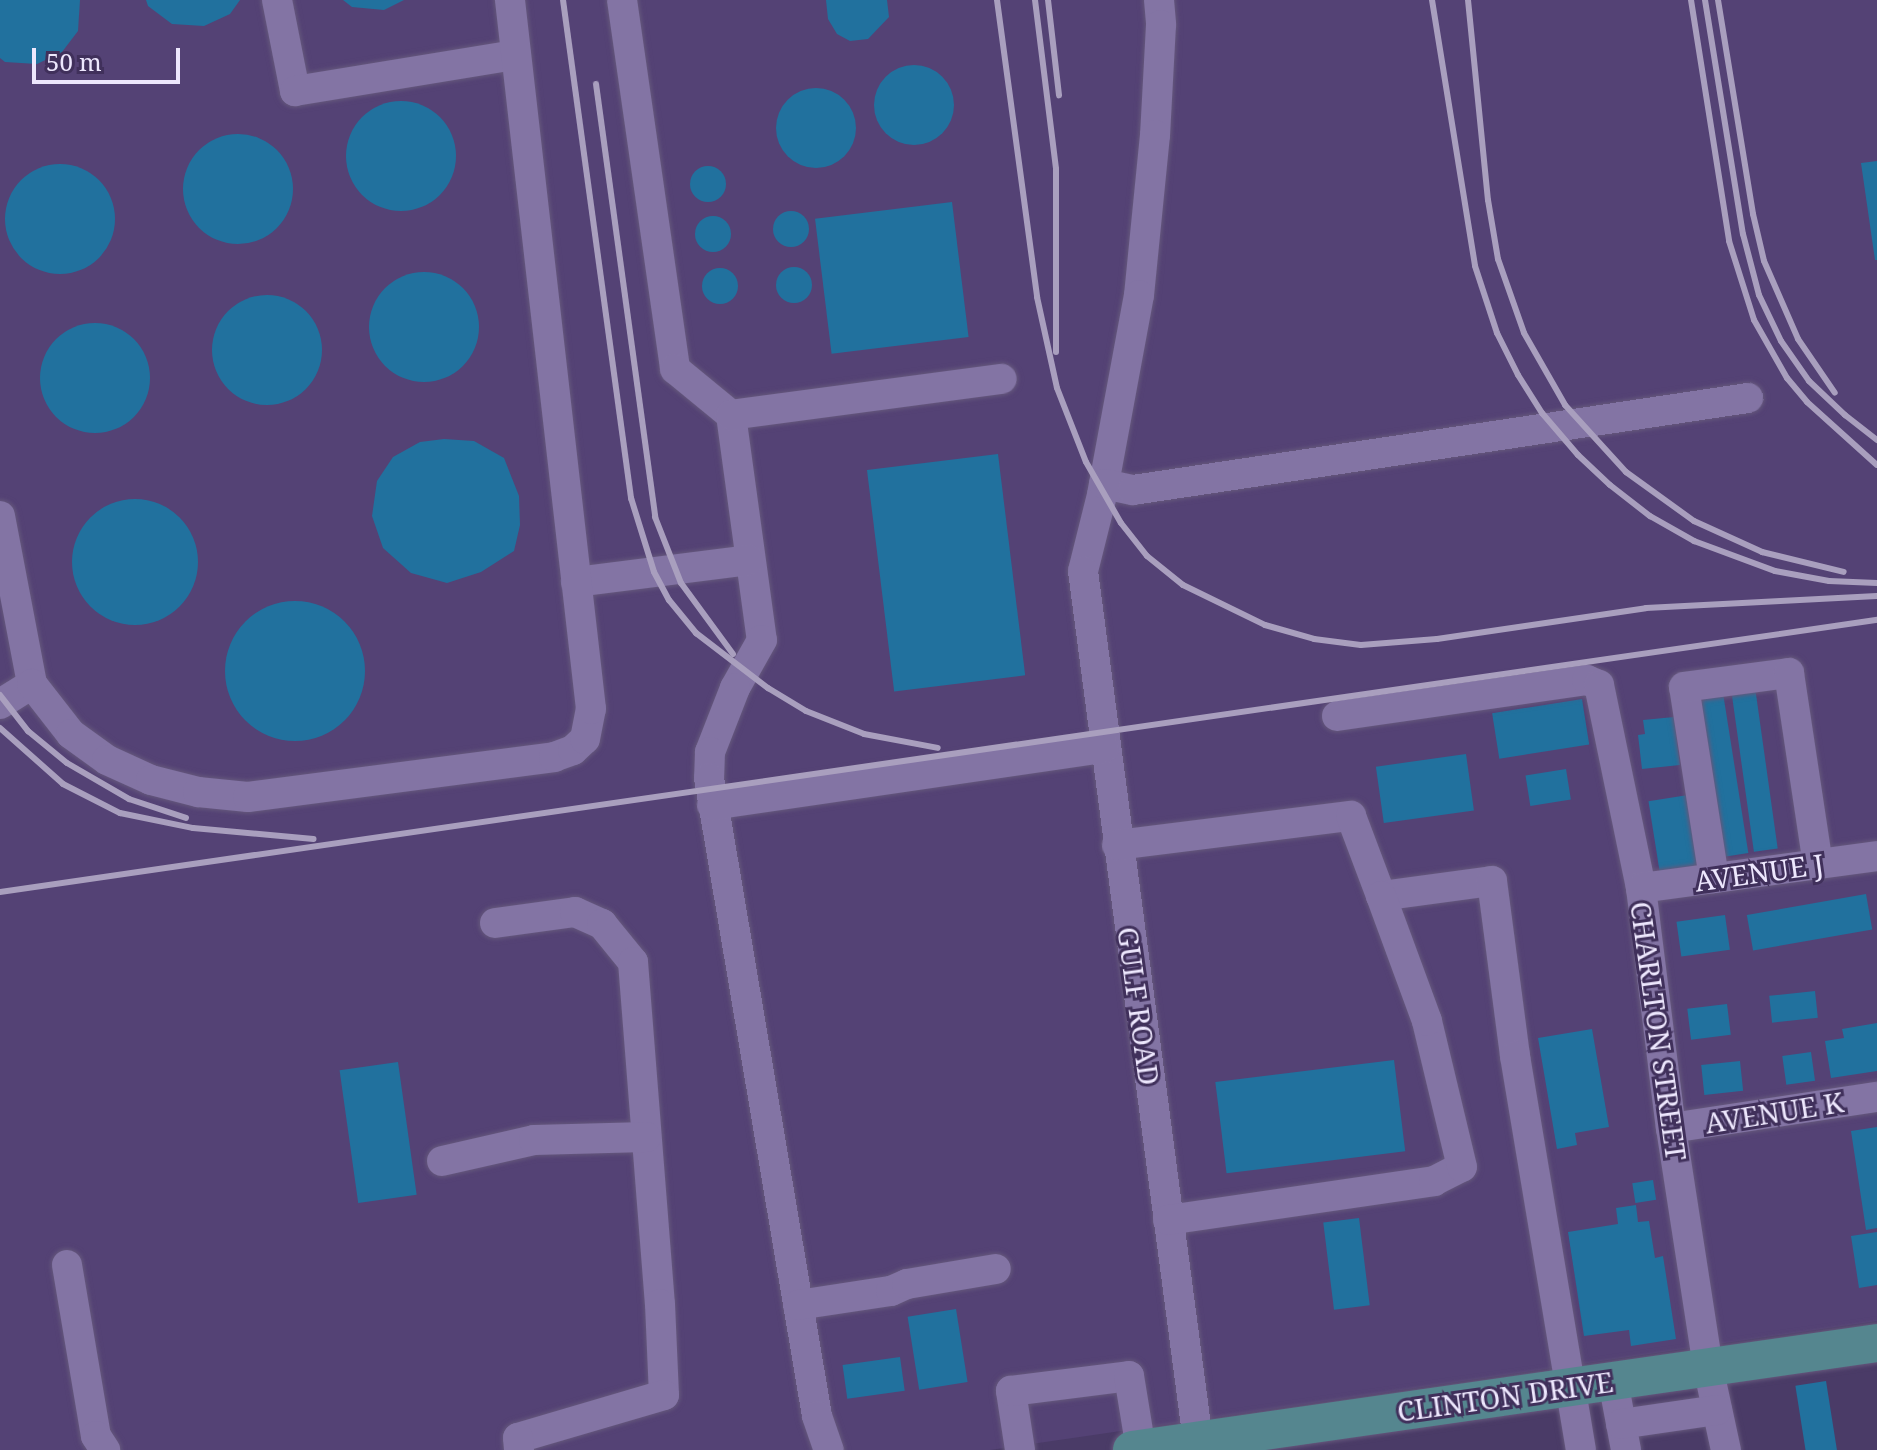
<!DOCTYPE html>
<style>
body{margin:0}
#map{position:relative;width:1877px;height:1450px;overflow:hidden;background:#4a3b67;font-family:"Noto Serif",serif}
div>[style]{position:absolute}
.built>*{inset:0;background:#544275}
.building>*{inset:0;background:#21719e;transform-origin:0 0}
.round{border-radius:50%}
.roads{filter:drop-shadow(0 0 2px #65587c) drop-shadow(0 0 2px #65587c)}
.minor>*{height:30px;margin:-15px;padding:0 15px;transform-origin:15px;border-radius:15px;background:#8374a4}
.major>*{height:38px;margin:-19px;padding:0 19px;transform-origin:19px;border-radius:19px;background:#55868f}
.rail>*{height:6px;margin:-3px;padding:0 3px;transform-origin:3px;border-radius:3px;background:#a99fbe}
span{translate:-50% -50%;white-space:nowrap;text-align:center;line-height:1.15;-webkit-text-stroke:6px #40305b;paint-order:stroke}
.street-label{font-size:28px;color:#ede7fd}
.scale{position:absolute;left:32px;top:48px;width:148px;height:36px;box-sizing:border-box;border:4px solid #ede7fd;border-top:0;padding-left:10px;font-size:24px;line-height:28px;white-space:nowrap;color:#ede7fd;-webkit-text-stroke:6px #40305b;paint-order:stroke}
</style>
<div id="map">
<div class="built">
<div style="clip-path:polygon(0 0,1877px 0,1877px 1321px,990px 1450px,0 1450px)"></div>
</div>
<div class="building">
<div style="clip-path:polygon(0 0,80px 0,78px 31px,62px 52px,37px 64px,5px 62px,0 58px)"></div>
<div style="clip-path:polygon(146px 0,240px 0,230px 14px,204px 26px,172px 24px,148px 6px)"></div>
<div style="clip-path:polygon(343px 0,404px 0,384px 10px,352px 7px)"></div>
<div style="clip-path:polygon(826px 0,887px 0,889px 17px,868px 39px,850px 41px,837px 34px,828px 19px)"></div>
<div class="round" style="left:874px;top:65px;width:80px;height:80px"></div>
<div class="round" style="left:776px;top:88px;width:80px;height:80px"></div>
<div class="round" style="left:346px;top:101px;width:110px;height:110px"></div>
<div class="round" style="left:183px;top:134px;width:110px;height:110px"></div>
<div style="clip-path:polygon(1877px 161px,1877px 260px,1875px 260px,1861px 163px)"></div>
<div class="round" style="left:5px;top:164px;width:110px;height:110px"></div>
<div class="round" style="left:690px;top:166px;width:36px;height:36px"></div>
<div style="left:952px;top:202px;width:136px;height:138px;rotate:83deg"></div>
<div class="round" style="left:773px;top:211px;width:36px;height:36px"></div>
<div class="round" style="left:695px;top:216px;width:36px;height:36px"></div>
<div class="round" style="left:776px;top:267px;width:36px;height:36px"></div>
<div class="round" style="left:702px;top:268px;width:36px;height:36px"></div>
<div class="round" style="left:369px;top:272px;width:110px;height:110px"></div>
<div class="round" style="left:212px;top:295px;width:110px;height:110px"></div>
<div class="round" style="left:40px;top:323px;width:110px;height:110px"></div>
<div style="clip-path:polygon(444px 439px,474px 441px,504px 458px,519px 496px,520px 525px,514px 551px,481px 572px,447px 583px,411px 573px,383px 548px,372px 516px,377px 481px,393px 457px,420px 442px)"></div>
<div style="left:998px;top:454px;width:223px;height:132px;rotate:83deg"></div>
<div class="round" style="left:72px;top:499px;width:126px;height:126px"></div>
<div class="round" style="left:225px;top:601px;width:140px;height:140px"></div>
<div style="left:1755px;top:687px;width:163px;height:24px;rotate:82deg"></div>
<div style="left:1723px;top:693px;width:162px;height:24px;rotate:81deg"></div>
<div style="left:1582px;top:699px;width:46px;height:91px;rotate:81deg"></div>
<div style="clip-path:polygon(1674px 717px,1680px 765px,1642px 769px,1638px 735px,1645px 734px,1643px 720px)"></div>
<div style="left:1466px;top:754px;width:57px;height:91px;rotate:82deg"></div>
<div style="left:1566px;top:769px;width:31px;height:41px;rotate:81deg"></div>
<div style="left:1688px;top:795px;width:73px;height:40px;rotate:81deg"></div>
<div style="left:1866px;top:894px;width:36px;height:121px;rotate:80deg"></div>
<div style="left:1725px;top:915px;width:35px;height:49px;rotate:82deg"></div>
<div style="left:1815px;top:991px;width:27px;height:46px;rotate:84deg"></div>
<div style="left:1727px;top:1004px;width:31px;height:40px;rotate:83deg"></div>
<div style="clip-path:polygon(1877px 1023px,1877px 1071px,1831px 1078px,1825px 1041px,1844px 1038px,1842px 1029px)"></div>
<div style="clip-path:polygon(1592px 1029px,1609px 1127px,1575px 1133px,1577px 1145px,1557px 1149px,1538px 1038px)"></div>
<div style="left:1811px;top:1052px;width:29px;height:29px;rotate:82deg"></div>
<div style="left:1394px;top:1060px;width:92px;height:180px;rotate:83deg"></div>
<div style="left:1740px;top:1061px;width:30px;height:39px;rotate:84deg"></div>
<div style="left:398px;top:1062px;width:134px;height:59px;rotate:82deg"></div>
<div style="clip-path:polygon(1877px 1127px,1877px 1228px,1866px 1230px,1851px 1131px)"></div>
<div style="left:1653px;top:1180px;width:20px;height:21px;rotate:81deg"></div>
<div style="clip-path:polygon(1636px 1205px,1638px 1222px,1649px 1221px,1655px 1258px,1663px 1256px,1676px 1339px,1631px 1346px,1629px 1330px,1584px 1336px,1568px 1232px,1618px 1224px,1616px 1208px)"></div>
<div style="left:1359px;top:1218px;width:88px;height:36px;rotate:83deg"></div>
<div style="clip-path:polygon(1877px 1232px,1877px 1285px,1859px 1288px,1851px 1236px)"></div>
<div style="left:956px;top:1309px;width:74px;height:49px;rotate:81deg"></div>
<div style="left:900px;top:1357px;width:34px;height:58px;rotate:82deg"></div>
<div style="left:1826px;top:1381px;width:70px;height:31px;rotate:81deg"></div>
</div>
<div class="roads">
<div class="minor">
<div style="left:277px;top:0;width:93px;rotate:78.8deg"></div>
<div style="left:295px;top:91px;width:224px;rotate:-9.3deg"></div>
<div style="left:622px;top:0;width:373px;rotate:81.8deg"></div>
<div style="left:675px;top:369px;width:72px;rotate:39.4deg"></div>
<div style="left:731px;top:415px;width:227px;rotate:82.2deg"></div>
<div style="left:762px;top:640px;width:55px;rotate:119.4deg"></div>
<div style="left:735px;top:688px;width:69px;rotate:111.3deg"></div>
<div style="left:710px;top:752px;width:26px;rotate:92deg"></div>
<div style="left:709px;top:778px;width:647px;rotate:80.39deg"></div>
<div style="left:817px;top:1416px;width:36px;rotate:71deg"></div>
<div style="left:1159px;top:0;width:25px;rotate:85deg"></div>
<div style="left:1161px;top:25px;width:110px;rotate:93.1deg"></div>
<div style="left:1155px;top:135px;width:161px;rotate:95.7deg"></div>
<div style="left:1139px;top:295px;width:203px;rotate:100.5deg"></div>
<div style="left:1102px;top:495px;width:78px;rotate:104deg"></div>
<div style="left:1083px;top:571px;width:878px;rotate:82.47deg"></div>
<div style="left:731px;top:415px;width:273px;rotate:-7.6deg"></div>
<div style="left:1104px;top:484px;width:30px;rotate:12deg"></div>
<div style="left:1133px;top:490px;width:622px;rotate:-8.51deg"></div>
<div style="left:0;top:516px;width:171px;rotate:79.2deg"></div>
<div style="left:576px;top:582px;width:175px;rotate:-7.2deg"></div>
<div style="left:0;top:704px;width:38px;rotate:-32deg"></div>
<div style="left:32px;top:684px;width:63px;rotate:52deg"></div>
<div style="left:71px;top:734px;width:44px;rotate:35.8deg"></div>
<div style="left:107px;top:760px;width:48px;rotate:24.4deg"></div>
<div style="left:151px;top:780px;width:49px;rotate:14.3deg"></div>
<div style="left:198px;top:792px;width:50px;rotate:5.7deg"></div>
<div style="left:248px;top:797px;width:309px;rotate:-7.4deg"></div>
<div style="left:554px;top:757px;width:20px;rotate:-20deg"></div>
<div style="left:573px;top:750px;width:16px;rotate:-43deg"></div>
<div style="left:585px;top:739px;width:31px;rotate:-79deg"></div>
<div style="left:591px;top:709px;width:714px;rotate:-96.52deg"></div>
<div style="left:1337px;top:716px;width:253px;rotate:-8.2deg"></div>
<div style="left:1587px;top:680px;width:13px;rotate:23deg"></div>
<div style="left:1599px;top:685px;width:207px;rotate:78.3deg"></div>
<div style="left:1641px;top:888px;width:242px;rotate:82.9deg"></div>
<div style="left:1671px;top:1128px;width:242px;rotate:81.2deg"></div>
<div style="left:1708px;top:1367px;width:85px;rotate:77.8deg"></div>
<div style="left:712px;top:805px;width:396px;rotate:-8.3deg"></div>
<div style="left:1117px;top:845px;width:236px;rotate:-7.1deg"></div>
<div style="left:1351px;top:816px;width:85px;rotate:69.4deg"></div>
<div style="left:1381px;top:896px;width:112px;rotate:-7.7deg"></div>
<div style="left:1492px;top:881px;width:177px;rotate:82.5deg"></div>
<div style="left:1515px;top:1056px;width:399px;rotate:80.5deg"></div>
<div style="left:1714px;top:878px;width:193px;rotate:-98.9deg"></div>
<div style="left:1684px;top:687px;width:106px;rotate:-7.6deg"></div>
<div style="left:1789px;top:673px;width:193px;rotate:81.4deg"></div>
<div style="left:1641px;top:888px;width:238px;rotate:-7.7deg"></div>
<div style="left:495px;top:923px;width:81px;rotate:-7.8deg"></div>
<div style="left:575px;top:912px;width:30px;rotate:24deg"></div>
<div style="left:602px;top:924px;width:49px;rotate:50.8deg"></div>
<div style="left:633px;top:962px;width:343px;rotate:85.5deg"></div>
<div style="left:660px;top:1304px;width:91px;rotate:87.5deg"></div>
<div style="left:664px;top:1395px;width:152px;rotate:163.6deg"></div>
<div style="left:518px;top:1438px;width:12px;rotate:85deg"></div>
<div style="left:1671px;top:1128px;width:208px;rotate:-8.6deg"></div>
<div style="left:442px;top:1161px;width:94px;rotate:-12.9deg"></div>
<div style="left:534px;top:1140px;width:112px;rotate:-1.5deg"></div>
<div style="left:1168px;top:1220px;width:269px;rotate:-8.3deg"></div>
<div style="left:1434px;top:1181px;width:31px;rotate:-27deg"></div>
<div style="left:1462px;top:1167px;width:150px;rotate:-103.5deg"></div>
<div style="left:1427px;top:1021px;width:133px;rotate:-110.2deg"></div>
<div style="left:67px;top:1265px;width:173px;rotate:80.4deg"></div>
<div style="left:96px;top:1436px;width:17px;rotate:57deg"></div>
<div style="left:798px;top:1305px;width:94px;rotate:-8.6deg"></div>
<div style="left:891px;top:1291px;width:17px;rotate:-24deg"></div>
<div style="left:907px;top:1284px;width:90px;rotate:-9.6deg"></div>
<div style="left:1613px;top:1381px;width:70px;rotate:79.3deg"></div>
<div style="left:1621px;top:1424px;width:97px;rotate:-8.3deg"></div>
<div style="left:1020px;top:1450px;width:60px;rotate:-98.7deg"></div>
<div style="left:1011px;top:1391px;width:119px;rotate:-7.2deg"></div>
<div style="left:1129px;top:1376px;width:74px;rotate:80.7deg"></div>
</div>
<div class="major">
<div style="left:1132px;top:1450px;width:753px;rotate:-8.17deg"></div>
</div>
</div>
<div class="rail">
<div style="left:563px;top:0;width:503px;rotate:82.22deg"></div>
<div style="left:631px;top:498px;width:77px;rotate:72.7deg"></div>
<div style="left:654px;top:572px;width:32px;rotate:62deg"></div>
<div style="left:669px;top:600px;width:43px;rotate:50.7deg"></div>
<div style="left:696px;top:633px;width:91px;rotate:37.4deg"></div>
<div style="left:768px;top:688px;width:44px;rotate:31.2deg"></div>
<div style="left:806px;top:711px;width:62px;rotate:21.6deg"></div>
<div style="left:864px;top:734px;width:75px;rotate:10.7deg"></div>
<div style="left:997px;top:0;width:300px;rotate:82.3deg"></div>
<div style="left:1037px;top:297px;width:93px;rotate:77.6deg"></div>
<div style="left:1057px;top:388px;width:79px;rotate:68.6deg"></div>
<div style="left:1086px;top:462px;width:70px;rotate:60.2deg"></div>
<div style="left:1121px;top:523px;width:42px;rotate:51.8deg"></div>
<div style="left:1147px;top:556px;width:46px;rotate:38.9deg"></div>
<div style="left:1183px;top:585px;width:91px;rotate:26deg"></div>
<div style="left:1265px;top:625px;width:51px;rotate:15.9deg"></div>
<div style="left:1314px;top:639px;width:47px;rotate:7.3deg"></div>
<div style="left:1361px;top:645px;width:76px;rotate:-4.5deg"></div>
<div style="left:1437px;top:639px;width:211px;rotate:-8.4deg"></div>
<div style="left:1646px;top:608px;width:231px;rotate:-3deg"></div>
<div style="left:1035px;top:0;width:170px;rotate:82.9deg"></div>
<div style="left:1056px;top:169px;width:183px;rotate:90deg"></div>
<div style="left:1048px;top:0;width:96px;rotate:83.4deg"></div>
<div style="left:1432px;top:0;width:269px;rotate:80.8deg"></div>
<div style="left:1475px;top:266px;width:71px;rotate:71.8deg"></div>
<div style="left:1497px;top:333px;width:47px;rotate:63.4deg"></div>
<div style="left:1518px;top:375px;width:45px;rotate:57.7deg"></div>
<div style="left:1542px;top:413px;width:55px;rotate:49.4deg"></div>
<div style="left:1578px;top:455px;width:44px;rotate:43.2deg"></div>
<div style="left:1610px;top:485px;width:51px;rotate:37.8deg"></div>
<div style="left:1650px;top:516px;width:51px;rotate:29.6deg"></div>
<div style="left:1694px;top:541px;width:86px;rotate:20.3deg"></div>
<div style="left:1775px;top:571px;width:55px;rotate:10.5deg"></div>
<div style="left:1829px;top:581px;width:48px;rotate:2.4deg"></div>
<div style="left:1468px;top:0;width:201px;rotate:84.3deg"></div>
<div style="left:1488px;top:200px;width:60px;rotate:80.4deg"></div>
<div style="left:1498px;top:259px;width:78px;rotate:70.6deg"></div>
<div style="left:1524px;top:333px;width:83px;rotate:60.3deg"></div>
<div style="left:1565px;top:405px;width:91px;rotate:47.7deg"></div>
<div style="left:1626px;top:472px;width:84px;rotate:35.8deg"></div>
<div style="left:1694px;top:521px;width:75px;rotate:24.5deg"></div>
<div style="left:1762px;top:552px;width:84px;rotate:13.7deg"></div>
<div style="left:1691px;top:0;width:244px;rotate:81deg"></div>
<div style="left:1729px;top:241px;width:83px;rotate:72.4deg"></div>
<div style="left:1754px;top:320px;width:67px;rotate:60.4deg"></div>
<div style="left:1787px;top:378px;width:31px;rotate:50deg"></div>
<div style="left:1807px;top:402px;width:94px;rotate:42deg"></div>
<div style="left:1705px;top:0;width:237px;rotate:80.8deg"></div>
<div style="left:1743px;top:234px;width:63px;rotate:75.3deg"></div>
<div style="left:1759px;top:295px;width:51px;rotate:64.4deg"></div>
<div style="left:1781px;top:341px;width:49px;rotate:55deg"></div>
<div style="left:1809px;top:381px;width:50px;rotate:43.4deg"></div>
<div style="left:1845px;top:415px;width:41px;rotate:38deg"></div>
<div style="left:1718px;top:0;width:217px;rotate:80.7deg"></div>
<div style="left:1753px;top:214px;width:48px;rotate:76.8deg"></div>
<div style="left:1764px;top:261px;width:85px;rotate:66.4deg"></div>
<div style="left:1798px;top:339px;width:65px;rotate:55.6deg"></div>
<div style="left:596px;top:84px;width:437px;rotate:82.2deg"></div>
<div style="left:655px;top:517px;width:71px;rotate:68.5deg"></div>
<div style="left:681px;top:583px;width:88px;rotate:53.8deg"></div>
<div style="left:0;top:695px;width:46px;rotate:52.1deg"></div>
<div style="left:28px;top:731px;width:50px;rotate:39.4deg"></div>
<div style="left:67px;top:763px;width:72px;rotate:30.1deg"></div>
<div style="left:129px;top:799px;width:60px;rotate:18.4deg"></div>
<div style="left:0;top:728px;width:84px;rotate:41.6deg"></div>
<div style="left:63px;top:784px;width:64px;rotate:27deg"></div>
<div style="left:120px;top:813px;width:75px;rotate:11.6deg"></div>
<div style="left:193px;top:828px;width:121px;rotate:5.2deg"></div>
<div style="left:0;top:892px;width:1897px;rotate:-8.25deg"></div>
</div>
<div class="street-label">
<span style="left:1759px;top:872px;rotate:-8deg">AVENUE J</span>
<span style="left:1139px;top:1006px;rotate:82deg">GULF ROAD</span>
<span style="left:1659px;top:1031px;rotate:82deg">CHARLTON STREET</span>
<span style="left:1774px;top:1112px;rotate:-9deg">AVENUE K</span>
<span style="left:1505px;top:1396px;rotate:-8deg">CLINTON DRIVE</span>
</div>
<div class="scale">50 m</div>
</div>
